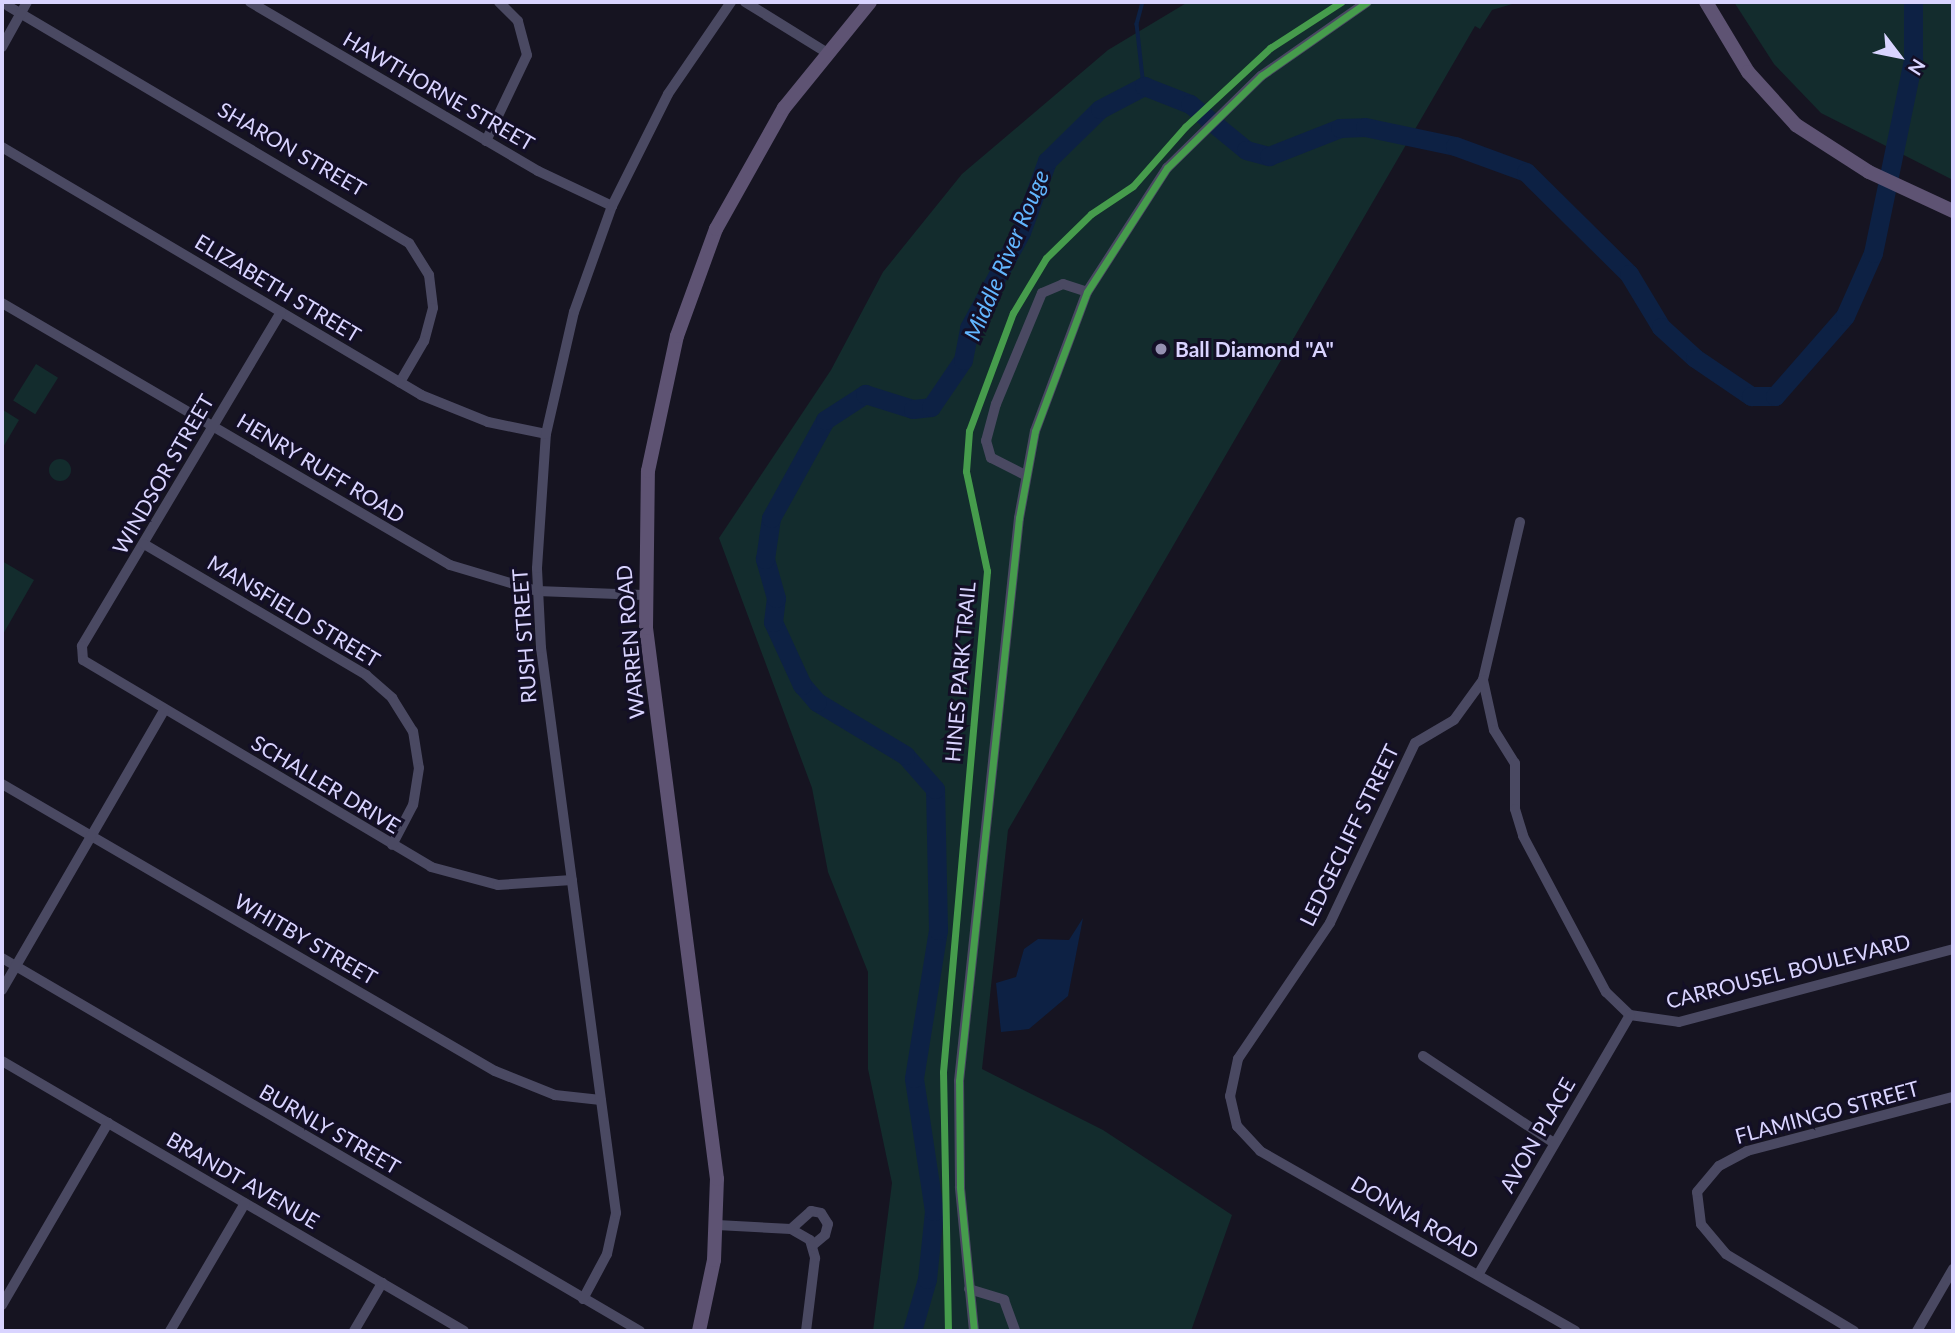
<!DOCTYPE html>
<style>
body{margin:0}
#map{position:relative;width:1955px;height:1333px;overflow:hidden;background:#161421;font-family:Lato,sans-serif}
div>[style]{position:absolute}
.green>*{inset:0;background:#132c2d;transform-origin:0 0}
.round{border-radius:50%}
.water>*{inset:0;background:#0d2144}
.stream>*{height:3.5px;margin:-1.75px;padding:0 1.75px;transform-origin:1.75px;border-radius:1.75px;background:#0d2144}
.river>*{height:19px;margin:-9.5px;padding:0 9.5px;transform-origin:9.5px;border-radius:9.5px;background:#0d2144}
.minor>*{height:10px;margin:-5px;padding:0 5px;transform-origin:5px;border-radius:5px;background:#4a4962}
.major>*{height:14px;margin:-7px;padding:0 7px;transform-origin:7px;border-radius:7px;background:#5e5373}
.cycleway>*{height:7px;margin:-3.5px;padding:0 3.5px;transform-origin:3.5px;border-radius:3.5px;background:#469c4c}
.dots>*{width:19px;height:19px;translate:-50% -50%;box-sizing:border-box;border:4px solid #130f26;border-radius:50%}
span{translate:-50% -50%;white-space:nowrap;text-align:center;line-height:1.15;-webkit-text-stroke:6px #130f26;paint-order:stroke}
.street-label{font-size:21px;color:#d9d4ff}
.poi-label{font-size:21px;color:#d9d4ff;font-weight:700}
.left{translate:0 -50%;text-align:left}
.water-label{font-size:23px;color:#62b6ff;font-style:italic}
.frame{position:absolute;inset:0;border:4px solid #d9d4ff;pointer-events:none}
.north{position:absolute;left:1864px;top:21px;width:70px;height:70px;-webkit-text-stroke:5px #130f26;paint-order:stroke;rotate:122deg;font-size:19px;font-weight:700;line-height:28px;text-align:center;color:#d9d4ff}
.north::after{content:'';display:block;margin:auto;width:24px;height:32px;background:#d9d4ff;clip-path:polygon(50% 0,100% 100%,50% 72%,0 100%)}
</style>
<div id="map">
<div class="green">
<div style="clip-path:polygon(1188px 2px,1519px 2px,1492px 10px,1480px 29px,1475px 26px,1008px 830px,982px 1069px,1103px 1130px,1232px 1215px,1191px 1331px,873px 1331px,892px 1183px,868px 1069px,868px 972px,828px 872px,812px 788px,719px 538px,831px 370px,883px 272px,962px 174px,1108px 50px)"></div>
<div style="clip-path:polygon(1734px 2px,1953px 2px,1953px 180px,1821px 113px,1774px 64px)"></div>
<div style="left:36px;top:364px;width:26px;height:43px;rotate:32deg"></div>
<div style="clip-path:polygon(3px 410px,19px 420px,2px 449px,2px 412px)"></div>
<div class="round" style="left:49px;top:459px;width:22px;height:22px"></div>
<div style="clip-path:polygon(2px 561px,34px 580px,2px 636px)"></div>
</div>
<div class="water">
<div style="clip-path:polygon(1083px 918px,1068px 996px,1029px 1029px,1001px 1032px,996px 983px,1016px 977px,1024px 949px,1038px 939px,1069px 940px)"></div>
</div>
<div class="stream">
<div style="left:1143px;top:2px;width:23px;rotate:105deg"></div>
<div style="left:1137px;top:24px;width:62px;rotate:83.6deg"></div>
</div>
<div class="river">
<div style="left:912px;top:1331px;width:54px;rotate:-73.9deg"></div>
<div style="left:927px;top:1279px;width:68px;rotate:-84.1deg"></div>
<div style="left:934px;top:1211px;width:134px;rotate:-98.6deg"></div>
<div style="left:914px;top:1078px;width:150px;rotate:-80.8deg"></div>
<div style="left:938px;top:930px;width:141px;rotate:-91.2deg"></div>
<div style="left:935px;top:789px;width:45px;rotate:-131.4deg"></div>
<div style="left:905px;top:755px;width:103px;rotate:-148.9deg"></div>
<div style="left:817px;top:702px;width:23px;rotate:-131deg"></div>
<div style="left:802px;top:685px;width:69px;rotate:-114.7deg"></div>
<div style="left:773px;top:622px;width:24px;rotate:-83deg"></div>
<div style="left:776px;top:598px;width:41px;rotate:-105.8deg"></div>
<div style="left:765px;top:559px;width:41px;rotate:-81.7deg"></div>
<div style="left:771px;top:518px;width:112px;rotate:-61.1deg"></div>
<div style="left:825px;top:420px;width:48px;rotate:-33deg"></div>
<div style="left:865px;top:394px;width:50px;rotate:17.4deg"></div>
<div style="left:913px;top:409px;width:18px;rotate:-6deg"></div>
<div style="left:931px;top:407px;width:57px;rotate:-55.8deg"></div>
<div style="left:963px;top:360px;width:33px;rotate:-79deg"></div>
<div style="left:969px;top:328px;width:109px;rotate:-61.6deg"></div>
<div style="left:1021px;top:232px;width:76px;rotate:-69.9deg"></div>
<div style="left:1047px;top:161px;width:74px;rotate:-44.5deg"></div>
<div style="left:1100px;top:109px;width:50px;rotate:-27.6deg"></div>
<div style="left:1144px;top:86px;width:49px;rotate:21.4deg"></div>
<div style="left:1190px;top:104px;width:72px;rotate:39.4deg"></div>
<div style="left:1246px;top:150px;width:24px;rotate:15deg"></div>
<div style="left:1269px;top:156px;width:76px;rotate:-21.5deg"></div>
<div style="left:1340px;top:128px;width:25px;rotate:-2deg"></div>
<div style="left:1365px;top:127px;width:92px;rotate:11.9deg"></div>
<div style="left:1455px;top:146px;width:76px;rotate:20.1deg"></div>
<div style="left:1526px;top:172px;width:145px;rotate:44.7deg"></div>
<div style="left:1629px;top:274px;width:62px;rotate:58.9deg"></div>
<div style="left:1661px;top:327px;width:46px;rotate:42.4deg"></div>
<div style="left:1695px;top:358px;width:68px;rotate:34.2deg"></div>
<div style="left:1751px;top:396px;width:24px"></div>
<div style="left:1775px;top:396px;width:106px;rotate:-48.8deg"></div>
<div style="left:1845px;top:316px;width:69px;rotate:-66deg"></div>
<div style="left:1873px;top:253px;width:198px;rotate:-78.3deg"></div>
<div style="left:1913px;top:59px;width:57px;rotate:-90deg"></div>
</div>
<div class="minor">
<div style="left:250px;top:2px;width:334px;rotate:30.4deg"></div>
<div style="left:538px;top:171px;width:82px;rotate:25.3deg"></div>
<div style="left:745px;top:2px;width:95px;rotate:31.7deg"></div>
<div style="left:8px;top:6px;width:466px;rotate:30.6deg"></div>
<div style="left:409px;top:243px;width:38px;rotate:58deg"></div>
<div style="left:429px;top:275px;width:33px;rotate:83deg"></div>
<div style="left:433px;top:308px;width:34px;rotate:105deg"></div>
<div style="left:424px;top:341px;width:48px;rotate:120.3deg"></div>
<div style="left:2px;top:47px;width:51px;rotate:-60.9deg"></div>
<div style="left:486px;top:141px;width:95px;rotate:-64.5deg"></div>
<div style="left:527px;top:55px;width:35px;rotate:-105deg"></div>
<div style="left:518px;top:21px;width:27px;rotate:-135deg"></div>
<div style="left:2px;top:147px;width:487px;rotate:30.6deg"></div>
<div style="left:421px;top:395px;width:72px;rotate:21.9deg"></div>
<div style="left:488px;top:422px;width:59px;rotate:11.7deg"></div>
<div style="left:2px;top:303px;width:519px;rotate:30.32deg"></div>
<div style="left:450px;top:565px;width:91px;rotate:16.6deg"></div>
<div style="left:537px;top:591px;width:107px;rotate:2.1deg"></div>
<div style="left:281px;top:312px;width:389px;rotate:120.8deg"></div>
<div style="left:82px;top:646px;width:14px;rotate:86deg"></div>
<div style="left:83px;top:660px;width:405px;rotate:30.7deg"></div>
<div style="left:431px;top:867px;width:69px;rotate:15deg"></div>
<div style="left:498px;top:885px;width:74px;rotate:-3.9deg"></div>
<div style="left:1025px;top:475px;width:38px;rotate:-153deg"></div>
<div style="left:991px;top:458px;width:18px;rotate:-106deg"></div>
<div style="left:986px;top:441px;width:38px;rotate:-75deg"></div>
<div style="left:996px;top:404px;width:120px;rotate:-67.5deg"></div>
<div style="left:1042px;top:293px;width:23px;rotate:-23deg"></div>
<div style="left:1063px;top:284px;width:25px;rotate:18deg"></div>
<div style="left:1520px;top:522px;width:162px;rotate:103.2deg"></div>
<div style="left:1483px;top:680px;width:49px;rotate:125.9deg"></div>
<div style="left:1454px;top:720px;width:45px;rotate:149.5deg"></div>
<div style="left:1415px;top:743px;width:199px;rotate:115.3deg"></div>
<div style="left:1330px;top:923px;width:164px;rotate:124.1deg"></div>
<div style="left:1238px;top:1059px;width:38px;rotate:102deg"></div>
<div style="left:1230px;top:1096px;width:31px;rotate:77deg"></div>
<div style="left:1237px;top:1126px;width:34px;rotate:47deg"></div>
<div style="left:1260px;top:1151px;width:363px;rotate:29.7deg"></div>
<div style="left:144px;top:544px;width:258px;rotate:30.5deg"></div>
<div style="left:366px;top:675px;width:35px;rotate:41deg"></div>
<div style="left:392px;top:698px;width:39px;rotate:58deg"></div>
<div style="left:413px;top:731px;width:37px;rotate:81deg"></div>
<div style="left:419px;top:768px;width:37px;rotate:99deg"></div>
<div style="left:413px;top:805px;width:45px;rotate:117.7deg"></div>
<div style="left:1483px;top:680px;width:51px;rotate:77.6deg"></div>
<div style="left:1494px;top:730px;width:39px;rotate:58deg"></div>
<div style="left:1515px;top:763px;width:46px;rotate:90deg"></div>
<div style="left:1515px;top:809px;width:28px;rotate:73deg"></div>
<div style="left:1523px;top:836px;width:177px;rotate:62deg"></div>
<div style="left:1606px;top:992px;width:33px;rotate:44deg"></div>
<div style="left:1630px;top:1015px;width:49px;rotate:8.1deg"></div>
<div style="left:1679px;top:1022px;width:284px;rotate:-14.9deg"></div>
<div style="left:2px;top:784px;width:570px;rotate:30.21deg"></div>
<div style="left:495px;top:1071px;width:65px;rotate:21.8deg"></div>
<div style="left:555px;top:1095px;width:46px;rotate:6.2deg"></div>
<div style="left:2px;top:958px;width:739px;rotate:30.31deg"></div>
<div style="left:2px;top:990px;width:323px;rotate:-59.9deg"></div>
<div style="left:1423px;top:1056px;width:157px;rotate:33.6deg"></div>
<div style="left:2px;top:1061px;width:535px;rotate:30.3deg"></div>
<div style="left:717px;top:1225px;width:74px;rotate:3.1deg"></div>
<div style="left:791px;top:1229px;width:22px;rotate:30deg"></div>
<div style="left:810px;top:1240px;width:19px;rotate:74deg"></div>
<div style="left:815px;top:1258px;width:74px;rotate:97deg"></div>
<div style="left:791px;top:1229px;width:27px;rotate:-42deg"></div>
<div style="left:811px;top:1211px;width:10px;rotate:11deg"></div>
<div style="left:821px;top:1213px;width:13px;rotate:58deg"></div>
<div style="left:828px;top:1224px;width:11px;rotate:105deg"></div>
<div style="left:825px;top:1235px;width:16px;rotate:140deg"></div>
<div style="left:1478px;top:1275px;width:301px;rotate:-59.7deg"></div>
<div style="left:969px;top:1289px;width:37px;rotate:17deg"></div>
<div style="left:1004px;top:1300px;width:33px;rotate:70deg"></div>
<div style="left:583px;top:1299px;width:51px;rotate:-61.9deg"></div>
<div style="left:607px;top:1254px;width:42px;rotate:-77.6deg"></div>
<div style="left:616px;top:1213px;width:570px;rotate:-97.56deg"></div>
<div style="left:541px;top:648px;width:80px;rotate:-92.9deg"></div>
<div style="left:537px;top:568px;width:134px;rotate:-86.2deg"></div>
<div style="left:546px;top:434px;width:125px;rotate:-77.1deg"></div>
<div style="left:574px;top:312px;width:113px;rotate:-70.3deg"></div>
<div style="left:612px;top:206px;width:125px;rotate:-63.4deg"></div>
<div style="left:668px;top:94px;width:112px;rotate:-55.6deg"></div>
<div style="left:2px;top:1305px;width:211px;rotate:-59.8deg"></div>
<div style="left:170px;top:1331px;width:148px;rotate:-59.6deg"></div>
<div style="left:354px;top:1331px;width:56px;rotate:-59.7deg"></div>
<div style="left:974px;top:1331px;width:145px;rotate:-95.6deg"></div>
<div style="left:960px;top:1187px;width:106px;rotate:-90.5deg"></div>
<div style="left:959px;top:1081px;width:566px;rotate:-83.92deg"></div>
<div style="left:1019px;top:518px;width:88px;rotate:-79.6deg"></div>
<div style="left:1035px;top:431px;width:148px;rotate:-69.5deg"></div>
<div style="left:1087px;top:292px;width:148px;rotate:-57.2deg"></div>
<div style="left:1167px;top:168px;width:132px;rotate:-44.4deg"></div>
<div style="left:1261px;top:76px;width:129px;rotate:-34.9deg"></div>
<div style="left:1854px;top:1331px;width:149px;rotate:-149deg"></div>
<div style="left:1726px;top:1254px;width:39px;rotate:-130deg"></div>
<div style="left:1701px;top:1224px;width:32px;rotate:-97deg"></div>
<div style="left:1697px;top:1192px;width:34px;rotate:-50deg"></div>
<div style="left:1719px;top:1166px;width:32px;rotate:-28deg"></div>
<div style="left:1747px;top:1151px;width:213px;rotate:-14.7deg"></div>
<div style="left:1917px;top:1331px;width:72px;rotate:-59.9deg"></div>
</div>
<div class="major">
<div style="left:1706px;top:2px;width:82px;rotate:59deg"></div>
<div style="left:1748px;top:72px;width:72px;rotate:47.8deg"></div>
<div style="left:1796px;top:125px;width:87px;rotate:32.8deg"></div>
<div style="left:1869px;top:172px;width:93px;rotate:24.9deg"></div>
<div style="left:699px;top:1331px;width:73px;rotate:-78.1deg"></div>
<div style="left:714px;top:1260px;width:81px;rotate:-87.9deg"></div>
<div style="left:717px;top:1179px;width:556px;rotate:-97.34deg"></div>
<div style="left:646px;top:628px;width:157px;rotate:-89.3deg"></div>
<div style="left:648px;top:471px;width:138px;rotate:-77.9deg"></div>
<div style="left:677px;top:336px;width:114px;rotate:-70deg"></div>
<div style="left:716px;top:229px;width:139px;rotate:-60.7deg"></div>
<div style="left:784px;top:108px;width:136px;rotate:-50.9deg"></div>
</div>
<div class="cycleway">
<div style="left:948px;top:1331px;width:259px;rotate:-91.1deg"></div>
<div style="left:943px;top:1072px;width:503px;rotate:-84.98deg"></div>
<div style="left:987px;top:571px;width:102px;rotate:-101.9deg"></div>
<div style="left:966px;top:471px;width:40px;rotate:-85.7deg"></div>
<div style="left:969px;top:431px;width:126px;rotate:-69.6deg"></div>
<div style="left:1013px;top:313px;width:64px;rotate:-59deg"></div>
<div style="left:1046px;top:258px;width:63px;rotate:-44.4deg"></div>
<div style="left:1091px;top:214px;width:50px;rotate:-33.7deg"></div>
<div style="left:1133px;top:186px;width:79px;rotate:-48.6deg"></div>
<div style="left:1185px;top:127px;width:116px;rotate:-42.9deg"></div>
<div style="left:1270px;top:48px;width:85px;rotate:-32.9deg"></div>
<div style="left:974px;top:1331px;width:145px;rotate:-95.6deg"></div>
<div style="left:960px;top:1187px;width:106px;rotate:-90.5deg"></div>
<div style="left:959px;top:1081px;width:566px;rotate:-83.92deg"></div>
<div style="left:1019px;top:518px;width:88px;rotate:-79.6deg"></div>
<div style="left:1035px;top:431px;width:148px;rotate:-69.5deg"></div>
<div style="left:1087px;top:292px;width:148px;rotate:-57.2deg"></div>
<div style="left:1167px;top:168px;width:132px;rotate:-44.4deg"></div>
<div style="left:1261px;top:76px;width:129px;rotate:-34.9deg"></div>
</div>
<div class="dots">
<div style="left:1161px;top:349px;background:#9591b1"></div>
</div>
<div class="street-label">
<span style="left:439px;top:91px;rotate:30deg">HAWTHORNE STREET</span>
<span style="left:292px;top:149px;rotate:30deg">SHARON STREET</span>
<span style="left:278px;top:288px;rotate:31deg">ELIZABETH STREET</span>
<span style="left:321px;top:468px;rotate:31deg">HENRY RUFF ROAD</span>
<span style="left:163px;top:474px;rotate:-60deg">WINDSOR STREET</span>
<span style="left:294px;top:611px;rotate:31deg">MANSFIELD STREET</span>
<span style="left:524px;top:636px;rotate:-94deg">RUSH STREET</span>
<span style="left:630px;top:642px;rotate:-95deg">WARREN ROAD</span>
<span style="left:960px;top:672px;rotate:-85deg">HINES PARK TRAIL</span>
<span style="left:326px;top:784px;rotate:31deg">SCHALLER DRIVE</span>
<span style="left:1349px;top:835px;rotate:-64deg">LEDGECLIFF STREET</span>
<span style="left:306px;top:939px;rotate:30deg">WHITBY STREET</span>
<span style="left:1788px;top:971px;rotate:-14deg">CARROUSEL BOULEVARD</span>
<span style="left:1827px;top:1112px;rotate:-15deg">FLAMINGO STREET</span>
<span style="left:330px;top:1129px;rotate:30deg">BURNLY STREET</span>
<span style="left:1537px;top:1135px;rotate:-60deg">AVON PLACE</span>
<span style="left:243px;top:1180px;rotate:30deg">BRANDT AVENUE</span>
<span style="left:1415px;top:1217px;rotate:30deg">DONNA ROAD</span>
</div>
<div class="poi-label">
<span class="left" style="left:1175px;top:349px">Ball Diamond "A"</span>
</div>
<div class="water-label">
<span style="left:1006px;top:255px;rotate:-67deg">Middle River Rouge</span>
</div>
<div class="frame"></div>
<div class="north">N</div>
</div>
